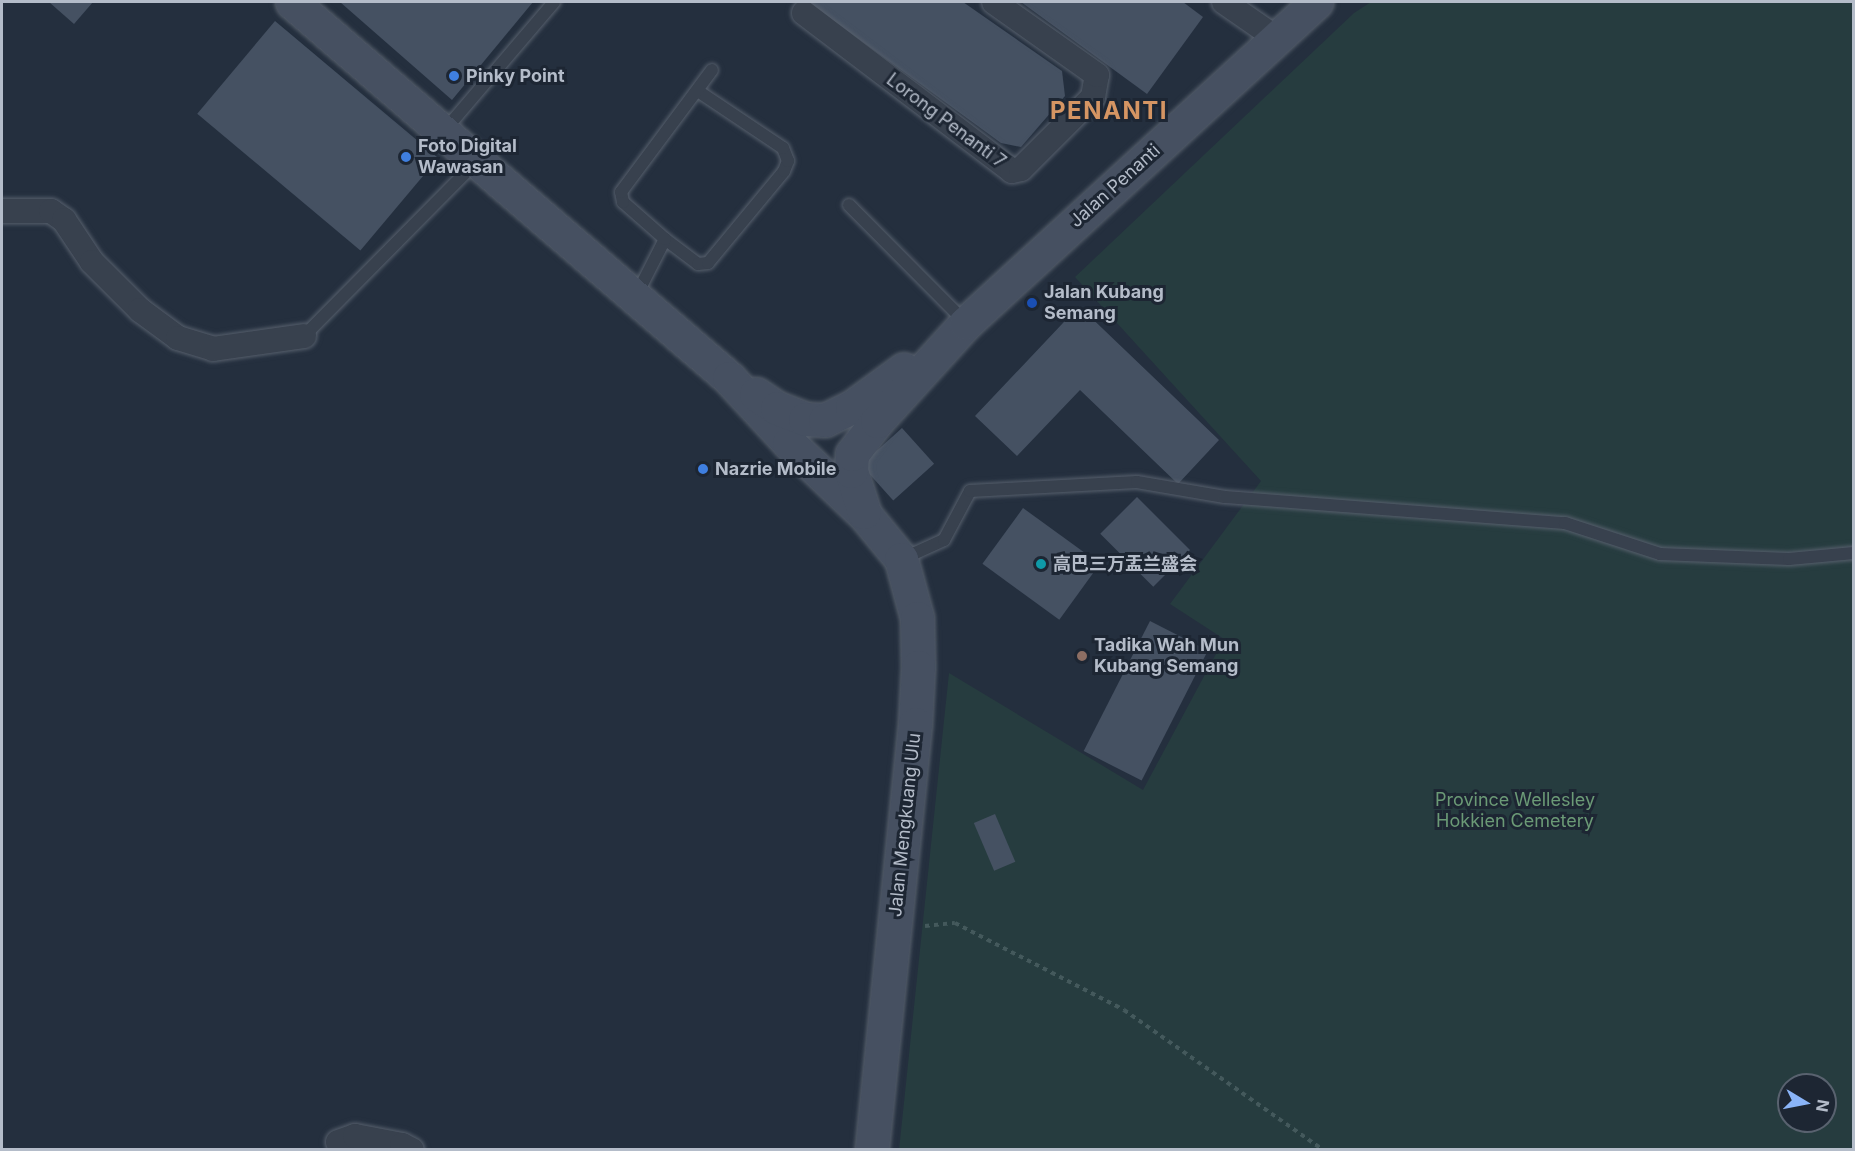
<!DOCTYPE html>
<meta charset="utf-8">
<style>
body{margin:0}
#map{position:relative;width:1855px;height:1151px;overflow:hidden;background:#242f3e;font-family:Inter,"Noto Sans SC",sans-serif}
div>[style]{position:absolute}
.green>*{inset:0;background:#263c3f}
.building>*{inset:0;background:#455162;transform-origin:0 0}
.path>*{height:4px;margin-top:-2px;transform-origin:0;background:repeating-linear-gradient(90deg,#44595c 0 4.5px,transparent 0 9px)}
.roads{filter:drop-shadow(0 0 2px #565f6c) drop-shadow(0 0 2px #565f6c)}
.service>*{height:12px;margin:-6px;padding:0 6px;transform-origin:6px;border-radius:6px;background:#38414e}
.minor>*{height:24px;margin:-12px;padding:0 12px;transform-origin:12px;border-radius:12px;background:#38414e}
.secondary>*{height:33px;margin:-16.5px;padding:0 16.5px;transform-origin:16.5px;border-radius:16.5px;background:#465061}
.dots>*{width:16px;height:16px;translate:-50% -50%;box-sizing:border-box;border:3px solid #1d2633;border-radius:50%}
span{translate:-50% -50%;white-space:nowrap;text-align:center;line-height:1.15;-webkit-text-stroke:6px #1d2633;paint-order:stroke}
.poi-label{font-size:18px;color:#b4bcc9;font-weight:700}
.left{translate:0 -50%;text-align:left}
.street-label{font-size:18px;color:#b4bcc9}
.park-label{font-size:18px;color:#6b9a76}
.district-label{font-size:24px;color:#d59563;font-weight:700;letter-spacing:1.5px}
.frame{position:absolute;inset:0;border:3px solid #b4bcc9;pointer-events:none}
.north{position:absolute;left:1777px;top:1073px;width:60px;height:60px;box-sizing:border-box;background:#1d2633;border:2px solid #59626f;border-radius:50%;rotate:100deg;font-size:16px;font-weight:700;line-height:24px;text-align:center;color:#b4bcc9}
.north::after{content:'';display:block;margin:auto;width:21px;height:27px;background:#8ab4f8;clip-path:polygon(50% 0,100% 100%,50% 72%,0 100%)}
</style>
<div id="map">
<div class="green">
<div style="clip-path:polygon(evenodd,1371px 2px,1853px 2px,1853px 1149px,899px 1150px,949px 673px,1143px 790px,1224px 639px,1170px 604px,1261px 481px,1075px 277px,1354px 13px,1371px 2px,1789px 1085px,1825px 1085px,1825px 1121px,1789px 1121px,1789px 1085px)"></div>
</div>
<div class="building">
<div style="clip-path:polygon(49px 2px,93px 2px,74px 24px)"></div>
<div style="clip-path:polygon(340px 2px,533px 2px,452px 100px)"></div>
<div style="clip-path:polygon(808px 2px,963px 2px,1062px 71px,1065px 96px,1021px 147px,1001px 143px)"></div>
<div style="clip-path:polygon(1021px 2px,1183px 2px,1203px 17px,1147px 94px)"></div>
<div style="left:275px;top:21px;width:213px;height:121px;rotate:40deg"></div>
<div style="clip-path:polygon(1079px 306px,1219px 440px,1178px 484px,1080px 390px,1017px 456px,975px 416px)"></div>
<div style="left:902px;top:428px;width:48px;height:55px;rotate:48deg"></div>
<div style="left:1137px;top:497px;width:75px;height:52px;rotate:45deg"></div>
<div style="left:1023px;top:508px;width:95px;height:69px;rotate:36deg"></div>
<div style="left:1150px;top:621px;width:65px;height:146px;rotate:27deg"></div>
<div style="left:995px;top:814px;width:52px;height:23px;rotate:67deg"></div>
</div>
<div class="path">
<div style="left:925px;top:926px;width:30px;rotate:-6deg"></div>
<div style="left:955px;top:923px;width:190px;rotate:27.2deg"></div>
<div style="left:1124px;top:1010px;width:243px;rotate:35.1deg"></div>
</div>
<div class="roads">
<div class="service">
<div style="left:444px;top:131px;width:170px;rotate:-49.5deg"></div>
<div style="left:849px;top:205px;width:165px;rotate:45.2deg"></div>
<div style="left:665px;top:239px;width:41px;rotate:37.1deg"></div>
<div style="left:698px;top:264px;width:10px;rotate:-6deg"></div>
<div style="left:708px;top:263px;width:119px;rotate:-50.4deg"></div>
<div style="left:784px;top:171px;width:11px;rotate:-68deg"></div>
<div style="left:788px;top:161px;width:14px;rotate:-111deg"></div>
<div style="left:783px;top:148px;width:102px;rotate:-146.2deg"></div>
<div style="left:636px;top:296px;width:64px;rotate:-63deg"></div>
<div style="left:665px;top:239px;width:56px;rotate:-138.6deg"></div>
<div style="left:623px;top:202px;width:10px;rotate:-101deg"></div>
<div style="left:621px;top:192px;width:152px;rotate:-53.3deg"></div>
<div style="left:304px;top:336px;width:245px;rotate:-45.3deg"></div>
<div style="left:902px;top:559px;width:46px;rotate:-24.3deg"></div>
<div style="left:944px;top:540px;width:55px;rotate:-62deg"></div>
<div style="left:970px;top:491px;width:167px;rotate:-3.1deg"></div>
<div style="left:1137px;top:482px;width:89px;rotate:9.7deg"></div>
<div style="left:1225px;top:497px;width:341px;rotate:4.4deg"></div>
<div style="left:1565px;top:523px;width:100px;rotate:18.1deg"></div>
<div style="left:1660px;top:554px;width:129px;rotate:2.2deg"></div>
<div style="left:1789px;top:559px;width:65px;rotate:-5.3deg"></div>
</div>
<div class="minor">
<div style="left:1224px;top:2px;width:63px;rotate:34.7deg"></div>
<div style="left:804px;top:13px;width:261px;rotate:37.2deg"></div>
<div style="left:1012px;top:171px;width:9px;rotate:-13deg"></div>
<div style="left:1021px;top:169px;width:102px;rotate:-45deg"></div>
<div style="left:1093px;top:97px;width:22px;rotate:-80deg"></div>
<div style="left:1097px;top:75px;width:126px;rotate:-144.7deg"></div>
<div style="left:2px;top:211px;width:49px"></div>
<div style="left:51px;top:211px;width:16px;rotate:35deg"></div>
<div style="left:64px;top:220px;width:50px;rotate:56.3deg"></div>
<div style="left:92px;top:262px;width:68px;rotate:45deg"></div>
<div style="left:140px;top:310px;width:47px;rotate:36.4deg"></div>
<div style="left:178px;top:338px;width:37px;rotate:17deg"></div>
<div style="left:213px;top:349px;width:92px;rotate:-8.1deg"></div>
<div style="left:338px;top:1142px;width:18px;rotate:-19deg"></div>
<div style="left:355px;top:1136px;width:48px;rotate:10.8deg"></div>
<div style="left:402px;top:1145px;width:11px;rotate:27deg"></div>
</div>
<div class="secondary">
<div style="left:292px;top:2px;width:576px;rotate:40.71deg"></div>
<div style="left:729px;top:378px;width:88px;rotate:47.3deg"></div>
<div style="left:789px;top:443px;width:105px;rotate:43.5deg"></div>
<div style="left:865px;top:515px;width:57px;rotate:50.7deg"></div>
<div style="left:901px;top:559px;width:61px;rotate:74.8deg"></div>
<div style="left:917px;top:618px;width:49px;rotate:88.8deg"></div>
<div style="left:918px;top:667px;width:57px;rotate:93deg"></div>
<div style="left:915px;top:724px;width:428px;rotate:95.8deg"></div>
<div style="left:756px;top:394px;width:25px;rotate:34deg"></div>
<div style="left:777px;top:408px;width:30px;rotate:21deg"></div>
<div style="left:805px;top:419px;width:20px;rotate:3deg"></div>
<div style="left:825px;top:420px;width:30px;rotate:-26deg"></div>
<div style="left:852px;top:407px;width:64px;rotate:-36.2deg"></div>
<div style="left:864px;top:512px;width:43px;rotate:-107.6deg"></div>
<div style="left:851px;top:471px;width:17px;rotate:-87deg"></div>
<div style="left:852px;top:454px;width:41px;rotate:-52.9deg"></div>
<div style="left:877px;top:421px;width:132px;rotate:-47.8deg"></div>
<div style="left:966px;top:323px;width:475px;rotate:-42.5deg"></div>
</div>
</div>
<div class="dots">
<div style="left:454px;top:76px;background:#3f7fe0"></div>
<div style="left:406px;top:157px;background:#3f7fe0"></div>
<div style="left:1032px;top:303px;background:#1a4fb4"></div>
<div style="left:703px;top:469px;background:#3f7fe0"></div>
<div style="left:1041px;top:564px;background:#0f9aa8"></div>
<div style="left:1082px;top:656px;background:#8d6e63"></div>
</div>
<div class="poi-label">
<span class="left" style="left:466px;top:76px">Pinky Point</span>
<span class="left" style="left:418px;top:157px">Foto Digital<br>Wawasan</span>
<span class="left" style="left:1044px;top:303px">Jalan Kubang<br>Semang</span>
<span class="left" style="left:715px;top:469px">Nazrie Mobile</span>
<span class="left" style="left:1053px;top:564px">高巴三万盂兰盛会</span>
<span class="left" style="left:1094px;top:656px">Tadika Wah Mun<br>Kubang Semang</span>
</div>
<div class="street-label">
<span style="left:946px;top:121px;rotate:37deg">Lorong Penanti 7</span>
<span style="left:1115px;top:186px;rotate:-42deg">Jalan Penanti</span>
<span style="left:905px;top:825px;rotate:-84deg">Jalan Mengkuang Ulu</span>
</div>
<div class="park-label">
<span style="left:1515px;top:811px">Province Wellesley<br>Hokkien Cemetery</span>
</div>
<div class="district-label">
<span style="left:1109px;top:111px">PENANTI</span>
</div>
<div class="frame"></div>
<div class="north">N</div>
</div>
